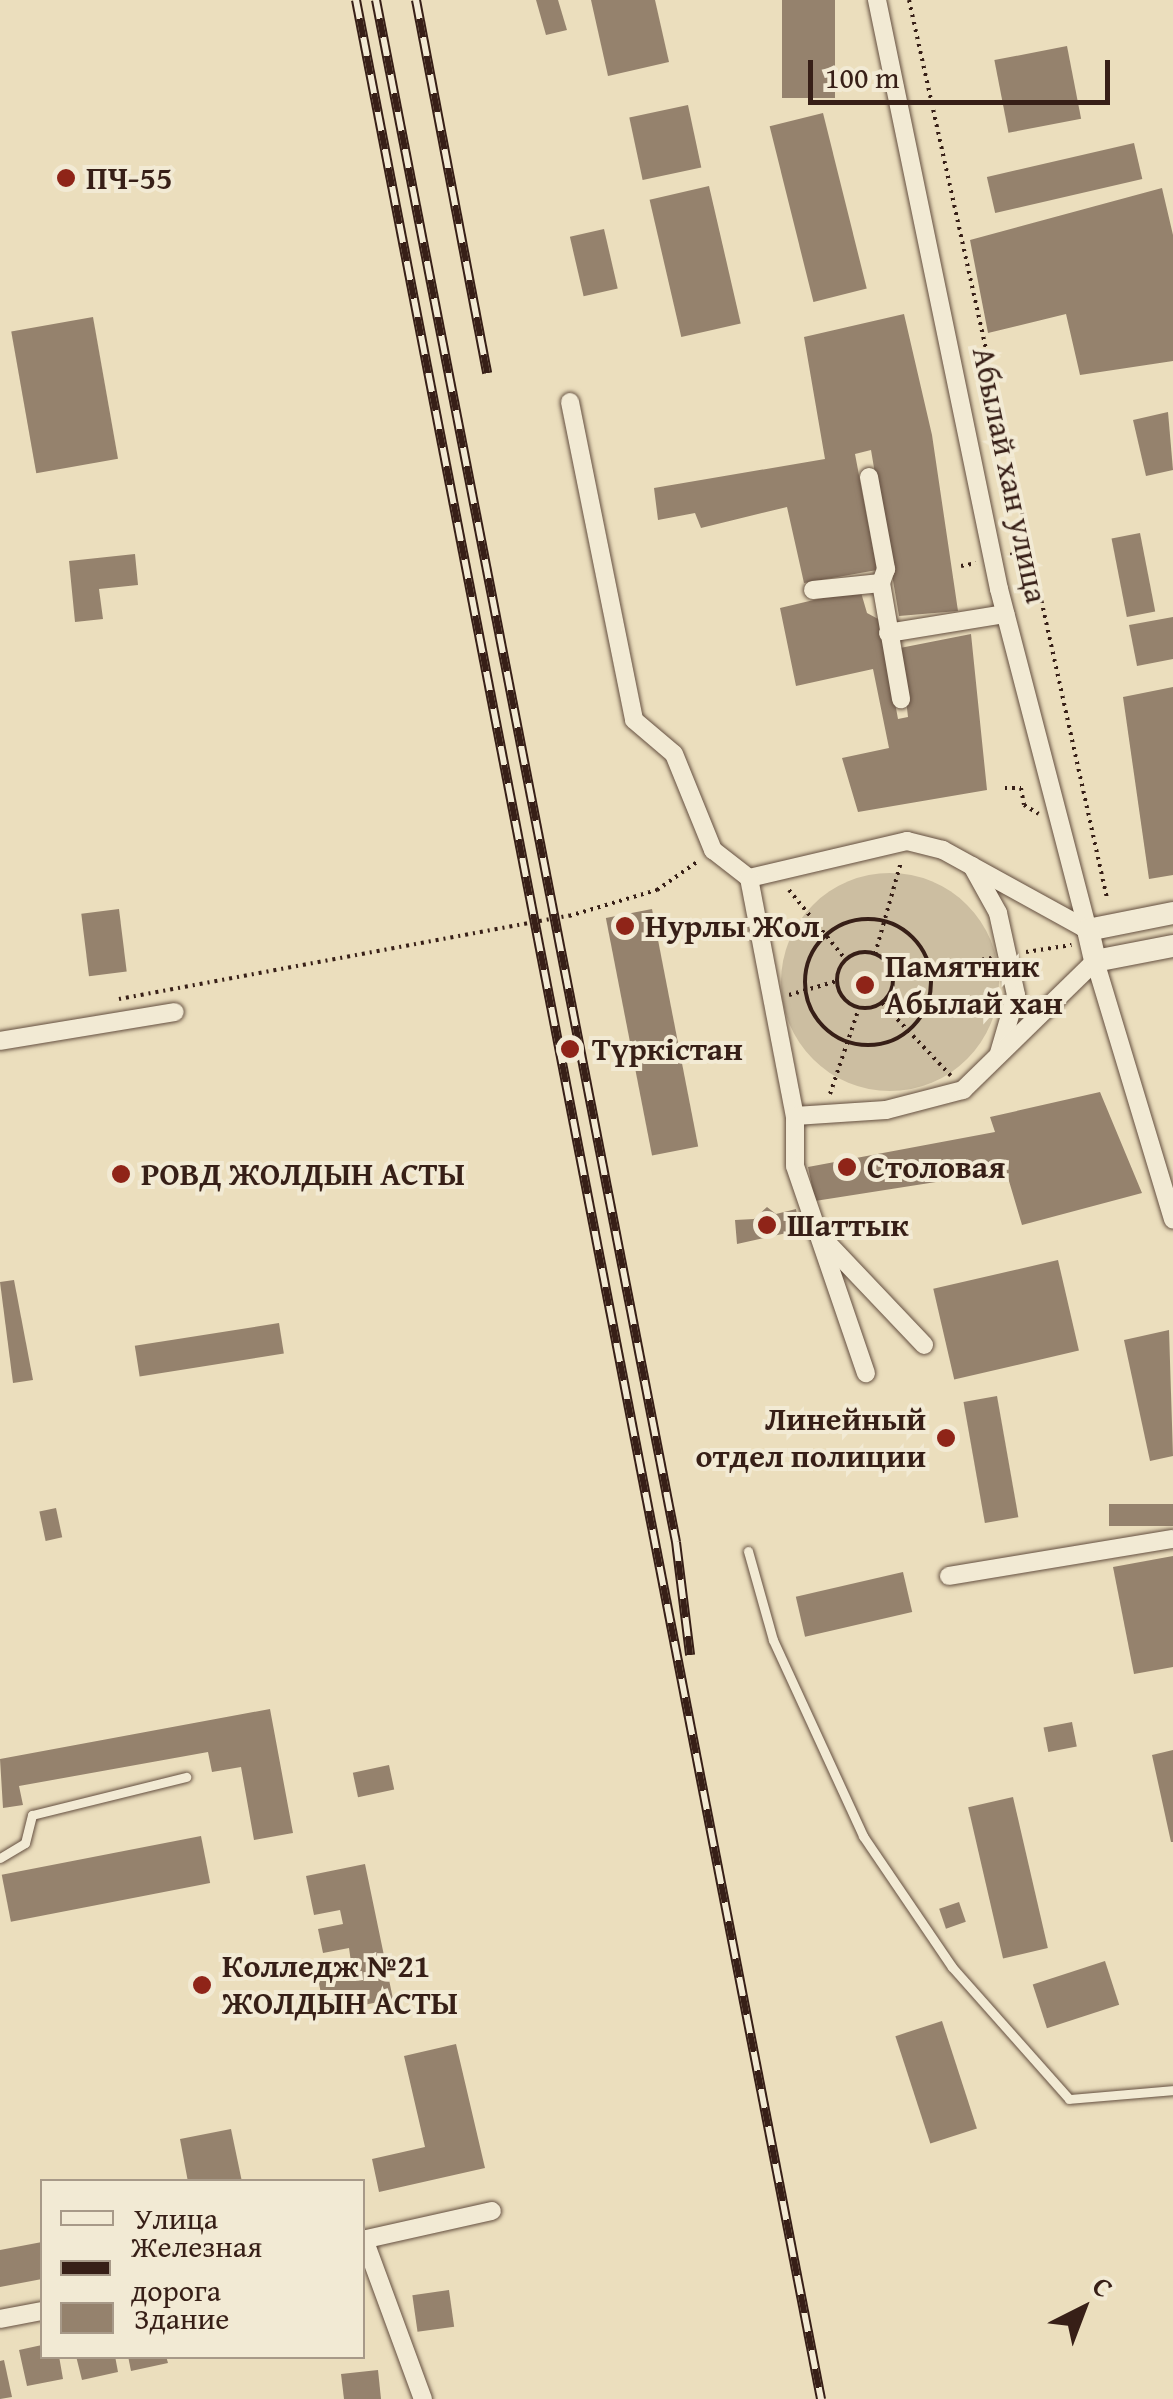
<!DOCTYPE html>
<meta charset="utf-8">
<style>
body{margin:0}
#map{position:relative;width:1173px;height:2399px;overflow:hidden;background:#ebdebd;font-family:"Gentium Book Plus",serif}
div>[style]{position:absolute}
.green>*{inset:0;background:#ccbea1}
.round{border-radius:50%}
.building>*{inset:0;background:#95826d;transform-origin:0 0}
.path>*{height:4px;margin-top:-2px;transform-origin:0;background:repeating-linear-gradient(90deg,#371f17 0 2.5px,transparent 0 7.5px)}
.path>.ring{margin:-2px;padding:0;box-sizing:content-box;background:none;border:4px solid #371f17;border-radius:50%}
.roads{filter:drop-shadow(0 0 2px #644f40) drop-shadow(0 0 2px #644f40)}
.service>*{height:9px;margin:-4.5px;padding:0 4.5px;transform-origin:4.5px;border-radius:4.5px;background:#f2ead4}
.minor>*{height:18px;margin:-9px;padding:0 9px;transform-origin:9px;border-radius:9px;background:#f2ead4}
.tertiary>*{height:22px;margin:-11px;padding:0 11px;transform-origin:11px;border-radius:11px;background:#f2ead4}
.rail>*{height:10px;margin-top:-5px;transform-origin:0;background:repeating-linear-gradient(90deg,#f2ead4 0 19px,#371f17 0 38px);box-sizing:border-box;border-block:2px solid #371f17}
.path-bridge>*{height:4px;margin-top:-2px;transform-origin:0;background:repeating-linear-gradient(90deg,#371f17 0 2.5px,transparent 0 7.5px)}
.dots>*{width:28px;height:28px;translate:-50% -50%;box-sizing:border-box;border:5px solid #f2ead4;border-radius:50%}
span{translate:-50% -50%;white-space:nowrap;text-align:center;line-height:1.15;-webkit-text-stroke:8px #f2ead4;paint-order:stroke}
.poi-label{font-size:32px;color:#371f17;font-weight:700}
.left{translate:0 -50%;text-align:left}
.right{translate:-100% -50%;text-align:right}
.street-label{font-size:32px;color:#371f17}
.legend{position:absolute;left:40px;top:2179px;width:325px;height:180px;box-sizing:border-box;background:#f2ead4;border:2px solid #a79988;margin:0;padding:12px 18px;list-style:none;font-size:30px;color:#371f17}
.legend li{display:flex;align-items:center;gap:20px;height:50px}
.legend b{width:50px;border:2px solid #a79988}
.north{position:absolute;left:1033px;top:2259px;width:100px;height:100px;-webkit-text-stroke:8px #f2ead4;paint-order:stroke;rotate:42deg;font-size:28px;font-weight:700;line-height:40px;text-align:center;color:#371f17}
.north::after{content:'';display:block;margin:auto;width:35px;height:45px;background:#371f17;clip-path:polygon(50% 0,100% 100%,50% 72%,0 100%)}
.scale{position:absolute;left:808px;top:60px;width:302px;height:45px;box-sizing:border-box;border:5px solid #371f17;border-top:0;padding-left:12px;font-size:30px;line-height:35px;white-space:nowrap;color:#371f17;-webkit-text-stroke:8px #f2ead4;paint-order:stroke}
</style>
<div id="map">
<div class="green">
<div class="round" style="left:781px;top:873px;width:218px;height:218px"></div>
</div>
<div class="building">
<div style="clip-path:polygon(536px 0,558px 0,567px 30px,546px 35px)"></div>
<div style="clip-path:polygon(591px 0,655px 0,669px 62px,608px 76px)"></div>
<div style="left:782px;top:0;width:53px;height:98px"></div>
<div style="left:1067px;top:46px;width:74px;height:74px;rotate:79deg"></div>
<div style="left:688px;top:105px;width:64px;height:60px;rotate:78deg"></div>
<div style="left:823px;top:113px;width:181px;height:55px;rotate:76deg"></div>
<div style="left:1134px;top:143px;width:37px;height:151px;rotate:77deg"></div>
<div style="left:709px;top:186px;width:141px;height:61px;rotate:77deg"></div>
<div style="clip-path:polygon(1162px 188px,1173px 235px,1173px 361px,1080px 375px,1066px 314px,988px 333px,970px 240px)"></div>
<div style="left:604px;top:229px;width:61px;height:35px;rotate:77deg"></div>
<div style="clip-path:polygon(904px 314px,932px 435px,958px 611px,899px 616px,871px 450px,855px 454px,877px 570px,804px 583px,787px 507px,701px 528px,695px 513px,658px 520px,654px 488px,825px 459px,804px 337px)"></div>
<div style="left:93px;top:317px;width:144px;height:83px;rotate:80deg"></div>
<div style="clip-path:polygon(1168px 412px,1173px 470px,1146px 476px,1133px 420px)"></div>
<div style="left:1140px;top:533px;width:80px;height:29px;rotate:79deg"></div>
<div style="clip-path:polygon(135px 554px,138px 585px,99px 589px,103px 619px,75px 622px,69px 561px)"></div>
<div style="clip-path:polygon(860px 589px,867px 613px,880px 620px,898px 719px,908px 717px,900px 648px,971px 634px,987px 790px,858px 812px,842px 758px,889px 748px,873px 669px,796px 686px,780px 608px)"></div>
<div style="clip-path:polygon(1173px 617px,1173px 659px,1137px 666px,1129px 625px)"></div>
<div style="clip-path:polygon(1173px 687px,1173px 875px,1149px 879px,1123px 697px)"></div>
<div style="left:119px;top:909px;width:63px;height:38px;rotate:83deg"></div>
<div style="left:652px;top:909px;width:242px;height:47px;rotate:79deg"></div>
<div style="clip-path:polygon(1100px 1092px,1142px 1193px,1022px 1225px,1006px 1171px,815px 1201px,808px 1167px,995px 1132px,990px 1117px)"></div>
<div style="clip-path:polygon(767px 1207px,776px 1214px,796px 1209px,800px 1230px,737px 1244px,735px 1220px,754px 1219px)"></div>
<div style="left:1058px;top:1260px;width:93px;height:128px;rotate:77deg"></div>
<div style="clip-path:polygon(14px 1280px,33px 1380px,13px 1383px,0 1282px)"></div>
<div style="left:279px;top:1323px;width:31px;height:146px;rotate:81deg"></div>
<div style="clip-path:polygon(1169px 1330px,1173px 1456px,1150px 1461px,1124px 1340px)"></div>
<div style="left:997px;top:1396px;width:123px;height:34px;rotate:80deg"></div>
<div style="left:1173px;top:1504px;width:22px;height:64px;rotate:90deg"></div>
<div style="left:56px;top:1508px;width:30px;height:17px;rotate:78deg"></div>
<div style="clip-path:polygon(1173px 1556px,1173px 1667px,1134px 1674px,1113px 1567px)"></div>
<div style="left:903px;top:1572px;width:41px;height:110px;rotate:77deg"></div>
<div style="clip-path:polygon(270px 1709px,293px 1833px,254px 1840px,241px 1767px,212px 1772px,208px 1752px,19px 1786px,23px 1805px,3px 1808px,0 1759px)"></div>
<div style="left:1072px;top:1722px;width:25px;height:29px;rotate:79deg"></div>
<div style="clip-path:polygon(1173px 1750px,1173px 1842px,1171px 1842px,1152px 1755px)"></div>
<div style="left:389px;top:1765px;width:25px;height:37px;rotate:78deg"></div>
<div style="left:1013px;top:1797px;width:155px;height:46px;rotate:77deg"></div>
<div style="left:201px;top:1836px;width:48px;height:203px;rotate:79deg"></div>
<div style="clip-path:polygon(365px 1864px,393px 1999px,325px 2013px,316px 1969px,351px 1962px,349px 1948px,323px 1953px,318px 1929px,343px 1924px,340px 1910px,314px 1915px,306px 1876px)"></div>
<div style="left:959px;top:1902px;width:21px;height:21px;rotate:71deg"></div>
<div style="left:1105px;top:1961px;width:46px;height:76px;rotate:72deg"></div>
<div style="left:942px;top:2021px;width:113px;height:49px;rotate:72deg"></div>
<div style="clip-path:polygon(456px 2044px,485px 2168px,379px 2192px,372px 2159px,425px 2147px,404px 2056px)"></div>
<div style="clip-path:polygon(231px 2129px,242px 2182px,188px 2182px,180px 2139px)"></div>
<div style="clip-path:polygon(42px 2242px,42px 2279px,0 2287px,0 2250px)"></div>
<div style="left:449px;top:2290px;width:37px;height:37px;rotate:82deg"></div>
<div style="clip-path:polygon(42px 2345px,42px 2356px,59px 2356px,63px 2379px,27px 2386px,19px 2350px)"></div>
<div style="clip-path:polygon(76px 2356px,115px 2356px,118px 2372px,82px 2380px)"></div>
<div style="clip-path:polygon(128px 2356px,166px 2356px,168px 2363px,131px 2371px)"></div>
<div style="clip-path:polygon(4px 2360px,12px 2397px,0 2399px,0 2361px)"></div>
<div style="clip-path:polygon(378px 2370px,381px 2399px,344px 2399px,341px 2374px)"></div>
</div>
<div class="path">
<div style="left:909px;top:0;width:920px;rotate:77.57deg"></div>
<div style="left:1010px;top:555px;width:21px;rotate:-14deg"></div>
<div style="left:961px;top:566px;width:15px;rotate:-11deg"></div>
<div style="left:1005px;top:788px;width:16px"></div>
<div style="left:1021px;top:788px;width:17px;rotate:80deg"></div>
<div style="left:1024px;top:805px;width:17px;rotate:31deg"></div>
<div style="left:657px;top:890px;width:49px;rotate:-35deg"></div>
<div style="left:789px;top:890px;width:90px;rotate:50.8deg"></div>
<div class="ring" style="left:805px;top:919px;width:122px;height:122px"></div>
<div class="ring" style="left:837px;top:952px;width:52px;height:52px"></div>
<div style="left:1026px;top:952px;width:46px;rotate:-8.8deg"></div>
<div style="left:875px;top:954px;width:96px;rotate:-74.2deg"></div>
<div style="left:893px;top:974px;width:100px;rotate:-9.2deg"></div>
<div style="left:789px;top:995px;width:50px;rotate:-16.3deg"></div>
<div style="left:882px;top:1003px;width:100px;rotate:46.6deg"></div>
<div style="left:830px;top:1094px;width:91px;rotate:-71.4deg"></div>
</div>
<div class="roads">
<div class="service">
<div style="left:748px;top:1551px;width:92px;rotate:74.3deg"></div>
<div style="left:773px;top:1640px;width:216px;rotate:65.3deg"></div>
<div style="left:863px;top:1836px;width:158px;rotate:55.8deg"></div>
<div style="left:952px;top:1967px;width:176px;rotate:48.4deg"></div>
<div style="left:1069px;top:2099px;width:104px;rotate:-4.9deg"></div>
<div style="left:0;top:1858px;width:29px;rotate:-31deg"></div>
<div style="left:25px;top:1843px;width:29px;rotate:-76deg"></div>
<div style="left:32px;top:1815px;width:159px;rotate:-13.9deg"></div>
</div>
<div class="minor">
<div style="left:877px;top:0;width:602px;rotate:78.3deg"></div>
<div style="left:999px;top:589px;width:352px;rotate:75.4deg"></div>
<div style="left:570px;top:402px;width:324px;rotate:78.6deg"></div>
<div style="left:634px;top:720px;width:52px;rotate:40.4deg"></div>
<div style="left:674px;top:754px;width:104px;rotate:67.9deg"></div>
<div style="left:713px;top:850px;width:46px;rotate:37.9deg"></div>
<div style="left:869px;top:477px;width:94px;rotate:79.5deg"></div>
<div style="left:886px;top:569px;width:15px;rotate:110deg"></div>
<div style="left:813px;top:590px;width:68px;rotate:-5.9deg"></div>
<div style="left:881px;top:583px;width:118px;rotate:80.2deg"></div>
<div style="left:888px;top:633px;width:119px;rotate:-9.2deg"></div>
<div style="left:972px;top:866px;width:54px;rotate:61deg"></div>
<div style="left:998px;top:913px;width:84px;rotate:77.6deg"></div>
<div style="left:1016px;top:995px;width:60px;rotate:106.3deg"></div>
<div style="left:1088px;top:930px;width:166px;rotate:-151.1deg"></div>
<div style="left:943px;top:850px;width:37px;rotate:-166deg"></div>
<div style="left:907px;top:841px;width:162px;rotate:166.8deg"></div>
<div style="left:749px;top:878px;width:242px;rotate:79.1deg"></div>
<div style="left:795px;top:1116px;width:91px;rotate:-3.8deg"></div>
<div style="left:886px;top:1110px;width:80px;rotate:-14.6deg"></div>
<div style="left:963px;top:1090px;width:185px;rotate:-44.3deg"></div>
<div style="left:1095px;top:961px;width:270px;rotate:73.2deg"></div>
<div style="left:0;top:1041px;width:177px;rotate:-9.4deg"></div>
<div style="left:795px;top:1116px;width:50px;rotate:90deg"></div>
<div style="left:795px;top:1166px;width:219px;rotate:71.1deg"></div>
<div style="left:816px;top:1231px;width:157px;rotate:46.5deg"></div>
<div style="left:949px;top:1576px;width:227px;rotate:-9.4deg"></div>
<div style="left:364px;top:2239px;width:171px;rotate:69.8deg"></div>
<div style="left:362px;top:2240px;width:133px;rotate:-12.6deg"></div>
<div style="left:0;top:2319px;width:43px;rotate:-10.8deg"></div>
</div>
<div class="tertiary">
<div style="left:1173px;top:913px;width:87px;rotate:168.7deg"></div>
<div style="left:1088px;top:930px;width:32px;rotate:77deg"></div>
<div style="left:1095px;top:961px;width:79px;rotate:-10.9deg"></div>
</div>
</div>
<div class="rail">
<div style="left:356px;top:0;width:2444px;rotate:79.03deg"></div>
<div style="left:376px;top:0;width:1571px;rotate:78.99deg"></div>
<div style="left:676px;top:1542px;width:114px;rotate:82.9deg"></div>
<div style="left:416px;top:0;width:380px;rotate:79.2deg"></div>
</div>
<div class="path-bridge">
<div style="left:119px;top:999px;width:458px;rotate:-10.5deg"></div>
<div style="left:569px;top:916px;width:92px;rotate:-16.5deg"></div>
</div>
<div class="dots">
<div style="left:66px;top:178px;background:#8f2418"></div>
<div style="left:625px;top:926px;background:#8f2418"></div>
<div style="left:865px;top:985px;background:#8f2418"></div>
<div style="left:570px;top:1049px;background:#8f2418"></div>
<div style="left:847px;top:1167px;background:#8f2418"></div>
<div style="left:121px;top:1174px;background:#8f2418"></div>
<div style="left:767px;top:1225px;background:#8f2418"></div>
<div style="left:946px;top:1438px;background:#8f2418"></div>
<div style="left:202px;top:1985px;background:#8f2418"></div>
</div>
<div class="poi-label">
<span class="left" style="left:86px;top:178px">ПЧ-55</span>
<span class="left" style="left:645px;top:926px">Нурлы Жол</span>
<span class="left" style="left:885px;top:985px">Памятник<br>Абылай хан</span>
<span class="left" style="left:592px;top:1049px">Түркістан</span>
<span class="left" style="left:867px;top:1167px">Столовая</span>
<span class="left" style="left:141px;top:1174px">РОВД ЖОЛДЫН АСТЫ</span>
<span class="left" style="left:787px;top:1225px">Шаттык</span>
<span class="right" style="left:926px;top:1438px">Линейный<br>отдел полиции</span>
<span class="left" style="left:222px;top:1985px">Колледж №21<br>ЖОЛДЫН АСТЫ</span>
</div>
<div class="street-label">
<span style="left:1010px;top:475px;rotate:78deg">Абылай хан улица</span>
</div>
<ul class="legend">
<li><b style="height:12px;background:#f2ead4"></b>Улица</li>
<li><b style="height:12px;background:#371f17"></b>Железная дорога</li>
<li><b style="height:28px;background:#95826d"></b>Здание</li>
</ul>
<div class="north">С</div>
<div class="scale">100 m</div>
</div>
